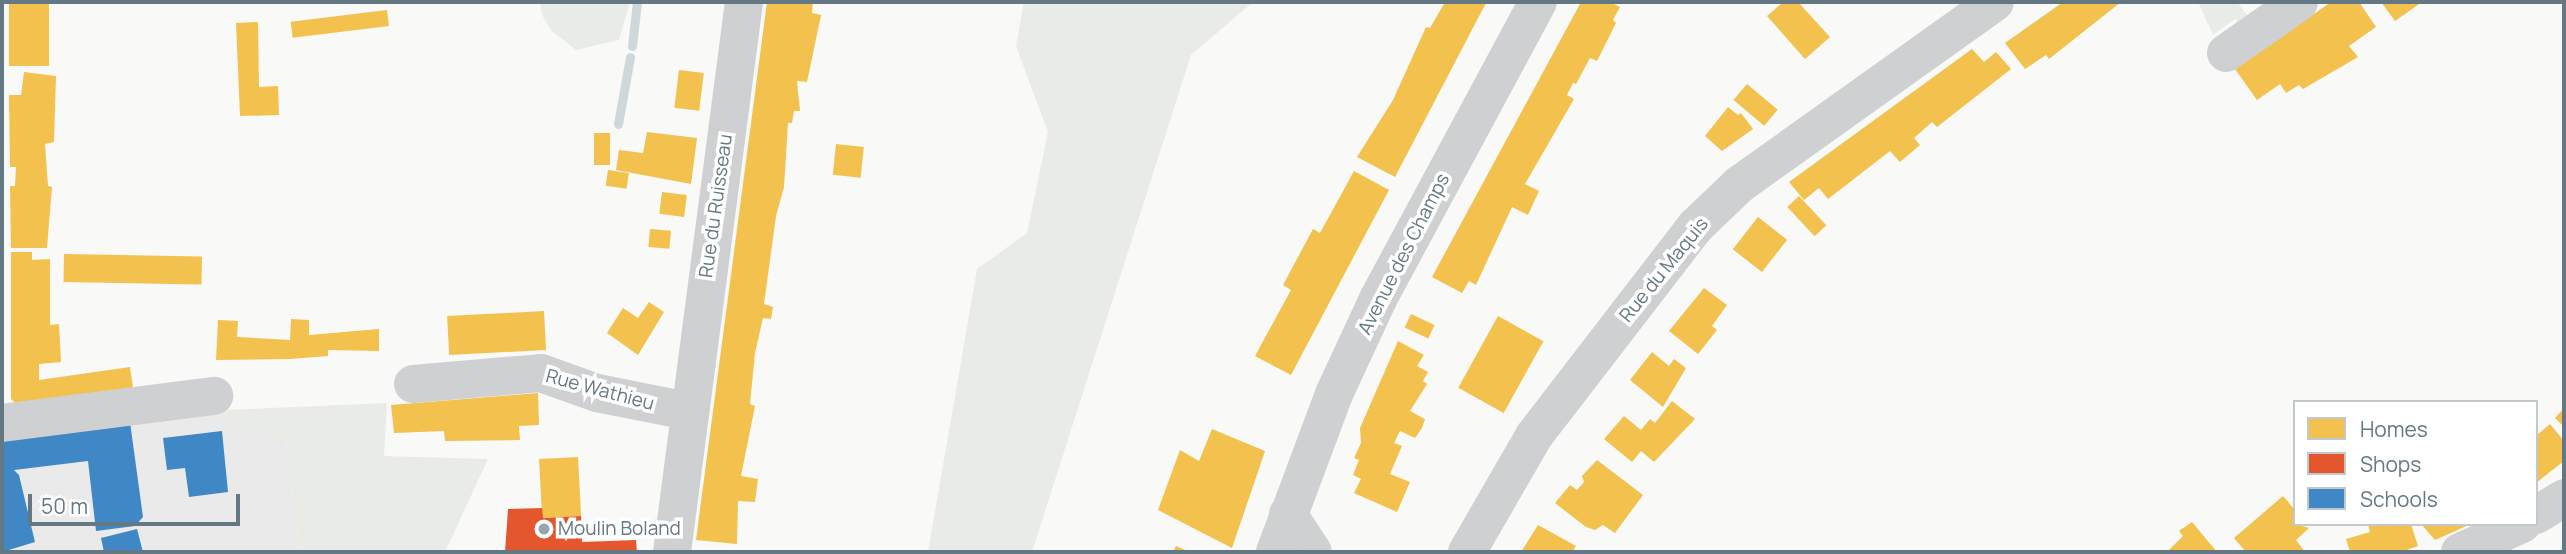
<!DOCTYPE html>
<style>
body{margin:0}
#map{position:relative;width:2566px;height:554px;overflow:hidden;background:#f9f9f8;font-family:Manrope,sans-serif}
div>[style]{position:absolute}
.built>*{inset:0;background:#e9eae9}
.green>*{inset:0;background:#e9ece6}
.homes>*{inset:0;background:#f2c14e;transform-origin:0 0}
.shops>*{inset:0;background:#e4572e}
.schools>*{inset:0;background:#3f88c5}
.stream>*{height:9px;margin:-4.5px;padding:0 4.5px;transform-origin:4.5px;border-radius:4.5px;background:#ced7d9}
.minor>*{height:38px;margin:-19px;padding:0 19px;transform-origin:19px;border-radius:19px;background:#cfd0d1}
.dots>*{width:19px;height:19px;translate:-50% -50%;box-sizing:border-box;border:4px solid #fff;border-radius:50%}
span{translate:-50% -50%;white-space:nowrap;text-align:center;line-height:1.15;-webkit-text-stroke:7px #fff;paint-order:stroke}
.street-label{font-size:19px;color:#647883}
.poi-label{font-size:19px;color:#647883}
.left{translate:0 -50%;text-align:left}
.frame{position:absolute;inset:0;border:4px solid #647883;pointer-events:none}
.legend{position:absolute;left:2293px;top:400px;width:245px;height:126px;box-sizing:border-box;background:#fff;border:2px solid #c1c9cd;margin:0;padding:9px 12px;list-style:none;font-size:21px;color:#647883}
.legend li{display:flex;align-items:center;gap:14px;height:35px}
.legend b{width:35px;border:2px solid #c1c9cd}
.scale{position:absolute;left:28px;top:494px;width:212px;height:32px;box-sizing:border-box;border:4px solid #647883;border-top:0;padding-left:9px;font-size:21px;line-height:24px;white-space:nowrap;color:#647883;-webkit-text-stroke:5px #fff;paint-order:stroke}
</style>
<div id="map">
<div class="built">
<div style="clip-path:polygon(225px 410px,230px 428px,287px 441px,299px 552px,2px 552px,2px 435px)"></div>
</div>
<div class="green">
<div style="clip-path:polygon(540px 2px,630px 2px,619px 40px,576px 50px,552px 31px,542px 15px)"></div>
<div style="clip-path:polygon(1024px 2px,1253px 2px,1191px 55px,1032px 552px,928px 552px,977px 269px,1027px 233px,1048px 132px,1016px 46px)"></div>
<div style="clip-path:polygon(2198px 2px,2237px 2px,2250px 19px,2241px 26px,2235px 19px,2213px 35px)"></div>
<div style="clip-path:polygon(387px 403px,384px 456px,488px 459px,445px 552px,299px 552px,287px 441px,230px 428px,225px 410px)"></div>
</div>
<div class="homes">
<div style="left:9px;top:2px;width:40px;height:64px"></div>
<div style="clip-path:polygon(767px 2px,813px 2px,812px 13px,821px 15px,807px 82px,797px 81px,800px 111px,794px 111px,792px 123px,788px 123px,784px 187px,776px 216px,764px 304px,773px 307px,771px 319px,763px 318px,755px 353px,750px 404px,755px 406px,741px 476px,758px 479px,755px 502px,738px 501px,737px 544px,696px 540px)"></div>
<div style="clip-path:polygon(1445px 2px,1486px 3px,1395px 177px,1357px 157px,1393px 100px,1426px 27px,1430px 28px)"></div>
<div style="clip-path:polygon(1581px 2px,1610px 2px,1620px 7px,1613px 20px,1616px 23px,1597px 61px,1590px 58px,1576px 84px,1573px 83px,1567px 95px,1574px 99px,1525px 184px,1539px 191px,1528px 215px,1512px 207px,1476px 285px,1469px 281px,1462px 293px,1432px 277px)"></div>
<div style="clip-path:polygon(1783px 2px,1798px 2px,1830px 37px,1805px 59px,1767px 16px)"></div>
<div style="clip-path:polygon(2063px 2px,2121px 2px,2049px 59px,2046px 55px,2025px 69px,2005px 43px)"></div>
<div style="clip-path:polygon(2331px 2px,2359px 2px,2376px 27px,2349px 46px,2358px 57px,2303px 89px,2299px 85px,2286px 93px,2280px 84px,2257px 100px,2235px 69px)"></div>
<div style="clip-path:polygon(2381px 2px,2422px 2px,2395px 21px)"></div>
<div style="left:387px;top:10px;width:16px;height:97px;rotate:83deg"></div>
<div style="clip-path:polygon(258px 22px,259px 87px,278px 86px,279px 115px,240px 116px,236px 23px)"></div>
<div style="clip-path:polygon(1972px 49px,1984px 62px,1996px 52px,2011px 69px,1937px 127px,1932px 122px,1914px 138px,1920px 145px,1900px 162px,1890px 151px,1828px 199px,1819px 188px,1804px 200px,1789px 182px)"></div>
<div style="left:679px;top:70px;width:25px;height:38px;rotate:7deg"></div>
<div style="clip-path:polygon(24px 72px,56px 76px,54px 142px,45px 144px,48px 186px,52px 187px,47px 248px,11px 248px,10px 186px,15px 186px,16px 167px,10px 167px,9px 95px,21px 95px)"></div>
<div style="left:1747px;top:84px;width:40px;height:21px;rotate:40deg"></div>
<div style="clip-path:polygon(1728px 107px,1738px 115px,1741px 113px,1753px 129px,1722px 151px,1705px 136px)"></div>
<div style="clip-path:polygon(647px 132px,697px 138px,691px 184px,616px 170px,619px 150px,643px 153px)"></div>
<div style="left:610px;top:133px;width:32px;height:16px;rotate:90deg"></div>
<div style="left:836px;top:144px;width:28px;height:31px;rotate:6deg"></div>
<div style="left:608px;top:170px;width:21px;height:16px;rotate:8deg"></div>
<div style="clip-path:polygon(1354px 171px,1389px 190px,1291px 375px,1255px 356px,1291px 290px,1283px 285px,1313px 229px,1320px 233px)"></div>
<div style="left:662px;top:192px;width:25px;height:22px;rotate:7deg"></div>
<div style="left:1799px;top:196px;width:40px;height:16px;rotate:47deg"></div>
<div style="left:1758px;top:217px;width:37px;height:41px;rotate:38deg"></div>
<div style="left:650px;top:229px;width:21px;height:18px;rotate:5deg"></div>
<div style="clip-path:polygon(11px 252px,32px 252px,32px 260px,50px 259px,50px 325px,59px 324px,61px 362px,39px 364px,39px 380px,130px 367px,133px 388px,21px 408px,11px 399px)"></div>
<div style="left:64px;top:254px;width:138px;height:28px;rotate:1deg"></div>
<div style="clip-path:polygon(1704px 288px,1727px 305px,1712px 326px,1717px 330px,1698px 354px,1669px 331px)"></div>
<div style="clip-path:polygon(649px 302px,664px 312px,638px 355px,607px 333px,623px 308px,638px 318px)"></div>
<div style="left:544px;top:311px;width:39px;height:97px;rotate:87deg"></div>
<div style="left:1411px;top:314px;width:26px;height:15px;rotate:25deg"></div>
<div style="left:1498px;top:316px;width:52px;height:82px;rotate:29deg"></div>
<div style="clip-path:polygon(291px 319px,309px 320px,309px 335px,379px 329px,379px 351px,328px 350px,328px 356px,290px 359px,216px 360px,218px 320px,238px 321px,237px 337px,290px 340px)"></div>
<div style="clip-path:polygon(1398px 341px,1424px 355px,1417px 366px,1428px 372px,1423px 381px,1427px 384px,1410px 411px,1425px 419px,1422px 428px,1415px 438px,1400px 431px,1394px 443px,1402px 446px,1390px 474px,1410px 482px,1397px 512px,1354px 493px,1361px 479px,1353px 475px,1359px 460px,1354px 458px,1361px 443px,1360px 428px)"></div>
<div style="clip-path:polygon(1652px 352px,1669px 366px,1674px 359px,1686px 368px,1663px 407px,1630px 380px)"></div>
<div style="clip-path:polygon(538px 393px,539px 425px,519px 426px,520px 440px,445px 441px,444px 431px,394px 433px,391px 405px)"></div>
<div style="clip-path:polygon(1672px 401px,1695px 419px,1654px 462px,1641px 451px,1632px 462px,1604px 439px,1624px 416px,1641px 430px,1650px 419px,1655px 423px)"></div>
<div style="clip-path:polygon(2564px 408px,2564px 427px,2555px 418px)"></div>
<div style="clip-path:polygon(2550px 424px,2564px 441px,2564px 461px,2536px 483px,2536px 436px)"></div>
<div style="clip-path:polygon(1212px 429px,1265px 451px,1232px 548px,1158px 510px,1180px 450px,1199px 461px)"></div>
<div style="left:578px;top:457px;width:59px;height:39px;rotate:87deg"></div>
<div style="clip-path:polygon(1597px 460px,1643px 495px,1615px 533px,1603px 525px,1595px 530px,1586px 527px,1555px 503px,1570px 485px,1577px 490px,1584px 482px,1582px 476px)"></div>
<div style="clip-path:polygon(2283px 496px,2295px 510px,2295px 524px,2309px 528px,2296px 540px,2305px 552px,2246px 552px,2234px 538px)"></div>
<div style="clip-path:polygon(2192px 522px,2217px 552px,2167px 552px,2183px 536px,2179px 531px)"></div>
<div style="clip-path:polygon(2368px 524px,2411px 524px,2418px 546px,2401px 552px,2350px 552px,2346px 539px,2370px 532px)"></div>
<div style="clip-path:polygon(2421px 524px,2471px 524px,2435px 540px)"></div>
<div style="clip-path:polygon(1538px 525px,1576px 546px,1572px 552px,1521px 552px)"></div>
<div style="clip-path:polygon(1176px 546px,1190px 552px,1173px 552px)"></div>
</div>
<div class="shops">
<div style="clip-path:polygon(542px 508px,543px 518px,581px 516px,582px 542px,636px 540px,637px 552px,505px 552px,508px 509px)"></div>
</div>
<div class="schools">
<div style="clip-path:polygon(130px 422px,143px 517px,135px 526px,96px 531px,88px 461px,14px 470px,19px 475px,35px 542px,2px 552px,2px 437px)"></div>
<div style="clip-path:polygon(222px 431px,228px 492px,189px 497px,185px 468px,167px 470px,163px 438px)"></div>
<div style="clip-path:polygon(137px 529px,143px 552px,104px 552px,101px 538px)"></div>
</div>
<div class="stream">
<div style="left:632px;top:46px;width:44px;rotate:-83.5deg"></div>
<div style="left:618px;top:124px;width:68px;rotate:-79.8deg"></div>
</div>
<div class="minor">
<div style="left:2226px;top:53px;width:89px;rotate:-34.9deg"></div>
<div style="left:413px;top:384px;width:128px;rotate:-4.9deg"></div>
<div style="left:541px;top:373px;width:59px;rotate:19.7deg"></div>
<div style="left:597px;top:393px;width:93px;rotate:11.2deg"></div>
<div style="left:2px;top:423px;width:214px;rotate:-7.3deg"></div>
<div style="left:1288px;top:514px;width:45px;rotate:56.7deg"></div>
<div style="left:2536px;top:515px;width:33px;rotate:-31deg"></div>
<div style="left:672px;top:552px;width:555px;rotate:-82.54deg"></div>
<div style="left:1275px;top:552px;width:169px;rotate:-69.5deg"></div>
<div style="left:1334px;top:394px;width:105px;rotate:-65.1deg"></div>
<div style="left:1378px;top:299px;width:337px;rotate:-61.7deg"></div>
<div style="left:1467px;top:552px;width:134px;rotate:-60deg"></div>
<div style="left:1534px;top:436px;width:265px;rotate:-52.4deg"></div>
<div style="left:1696px;top:226px;width:61px;rotate:-43.7deg"></div>
<div style="left:1740px;top:184px;width:313px;rotate:-35.5deg"></div>
<div style="left:2460px;top:552px;width:68px;rotate:-24.3deg"></div>
</div>
<div class="dots">
<div style="left:544px;top:529px;background:#98a5ac"></div>
</div>
<div class="street-label">
<span style="left:716px;top:206px;rotate:-82deg">Rue du Ruisseau</span>
<span style="left:1404px;top:254px;rotate:-63deg">Avenue des Champs</span>
<span style="left:1664px;top:270px;rotate:-51deg">Rue du Maquis</span>
<span style="left:600px;top:390px;rotate:15deg">Rue Wathieu</span>
</div>
<div class="poi-label">
<span class="left" style="left:558px;top:529px">Moulin Boland</span>
</div>
<div class="frame"></div>
<ul class="legend">
<li><b style="height:19px;background:#f2c14e"></b>Homes</li>
<li><b style="height:19px;background:#e4572e"></b>Shops</li>
<li><b style="height:19px;background:#3f88c5"></b>Schools</li>
</ul>
<div class="scale">50 m</div>
</div>
